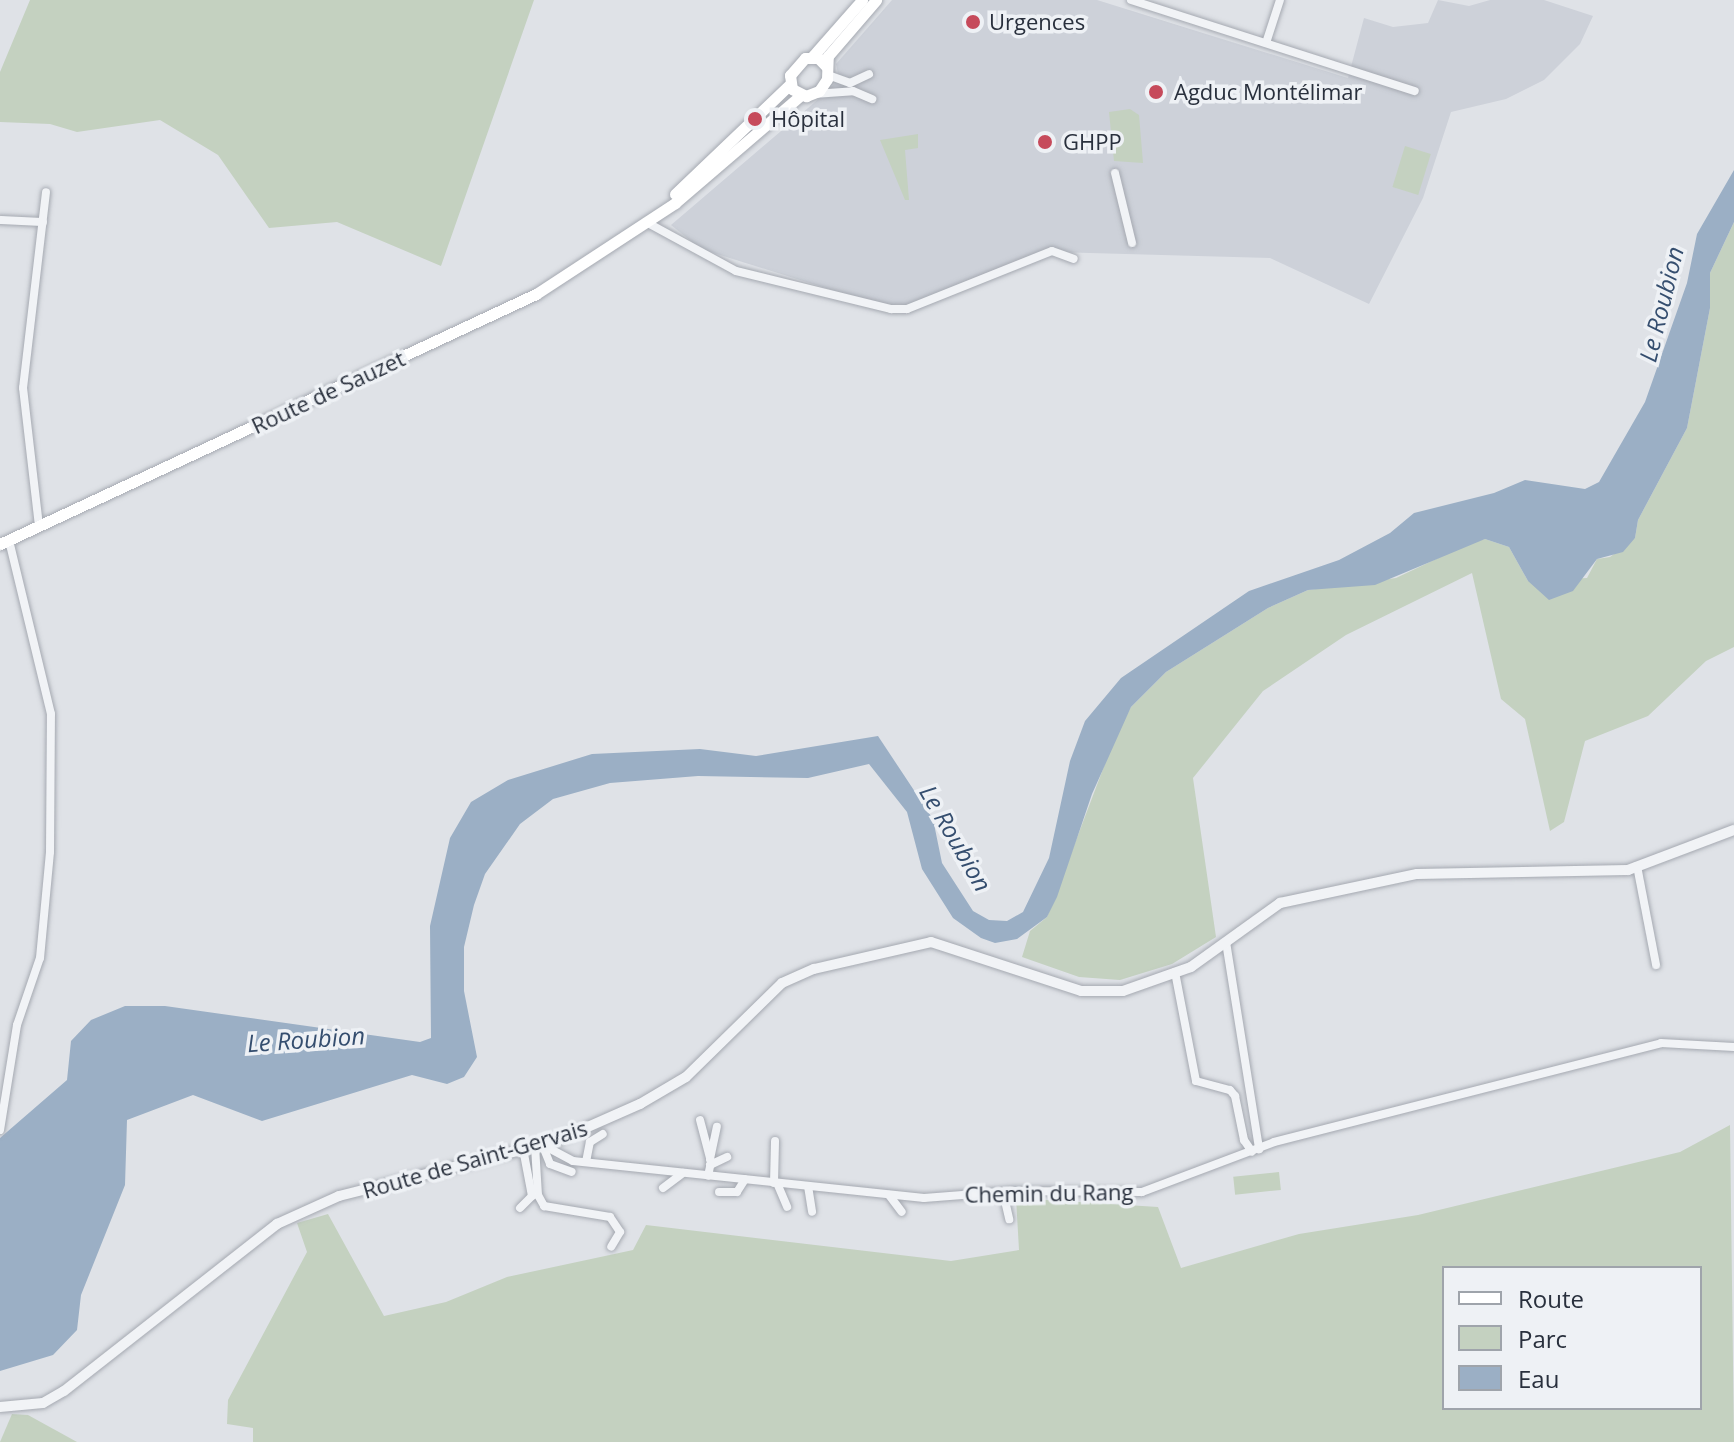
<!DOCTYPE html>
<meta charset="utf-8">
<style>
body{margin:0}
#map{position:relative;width:1734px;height:1442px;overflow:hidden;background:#dfe2e7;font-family:"Open Sans",sans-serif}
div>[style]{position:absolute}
.built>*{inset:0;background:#cdd1d9}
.green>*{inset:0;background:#c4d1c0;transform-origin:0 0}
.water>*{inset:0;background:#9bafc5}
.roads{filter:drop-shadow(0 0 2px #a5a9b1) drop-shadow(0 0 2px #a5a9b1)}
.minor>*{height:8px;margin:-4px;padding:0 4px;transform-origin:4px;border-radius:4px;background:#f1f3f6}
.tertiary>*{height:10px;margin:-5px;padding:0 5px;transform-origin:5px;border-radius:5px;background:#f1f3f6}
.secondary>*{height:11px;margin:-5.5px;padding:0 5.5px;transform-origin:5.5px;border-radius:5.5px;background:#fff}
.dots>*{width:22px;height:22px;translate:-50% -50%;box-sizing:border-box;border:4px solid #eef1f5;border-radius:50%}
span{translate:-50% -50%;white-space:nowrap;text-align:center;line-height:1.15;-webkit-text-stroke:7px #eef1f5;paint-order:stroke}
.poi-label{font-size:22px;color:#29303d}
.left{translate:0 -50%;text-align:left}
.street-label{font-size:22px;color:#29303d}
.water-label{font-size:24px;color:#354e6f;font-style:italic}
.legend{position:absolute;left:1442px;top:1266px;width:260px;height:144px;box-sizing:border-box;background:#eef1f5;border:2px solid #9fa4ab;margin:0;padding:10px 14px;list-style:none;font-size:24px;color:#29303d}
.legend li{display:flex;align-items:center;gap:16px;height:40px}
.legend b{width:40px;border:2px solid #9fa4ab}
</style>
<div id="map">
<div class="built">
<div style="clip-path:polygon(892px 0,1097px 0,1348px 78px,1364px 18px,1393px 27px,1428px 23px,1438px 0,1469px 6px,1490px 0,1544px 0,1593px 16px,1580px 44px,1544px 80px,1506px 99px,1451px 112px,1423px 198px,1369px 304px,1270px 258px,1054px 252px,899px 311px,701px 249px,671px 225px,828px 91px,839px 79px,836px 64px)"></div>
</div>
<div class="green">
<div style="clip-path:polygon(30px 0,534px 0,441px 266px,337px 222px,269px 228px,218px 155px,160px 120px,77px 132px,50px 124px,0 122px,0 72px)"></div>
<div style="clip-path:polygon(1130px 109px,1139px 115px,1143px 163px,1114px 161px,1109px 112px)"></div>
<div style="clip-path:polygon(918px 134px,918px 148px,905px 150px,909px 200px,905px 200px,880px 140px)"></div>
<div style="left:1405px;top:146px;width:27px;height:43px;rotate:17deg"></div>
<div style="clip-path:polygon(1734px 222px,1734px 647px,1706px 661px,1648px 716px,1585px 741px,1564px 822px,1550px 831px,1525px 719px,1501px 699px,1472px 573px,1346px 635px,1263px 691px,1193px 778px,1216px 937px,1172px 964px,1120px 980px,1079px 977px,1022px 957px,1030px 931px,1047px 917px,1114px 740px,1131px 707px,1166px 672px,1268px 608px,1308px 590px,1396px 578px,1470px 543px,1485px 539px,1509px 547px,1528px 581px,1587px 578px,1597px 559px,1610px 557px,1635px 538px,1638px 520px,1687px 428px,1710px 308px,1710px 273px)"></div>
<div style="clip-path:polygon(evenodd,1730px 1125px,1734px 1442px,253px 1442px,253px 1428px,227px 1424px,228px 1400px,307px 1252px,297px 1223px,328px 1214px,384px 1316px,446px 1302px,507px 1277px,633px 1250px,646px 1225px,951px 1261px,1019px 1250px,1016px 1198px,1158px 1207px,1181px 1268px,1299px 1234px,1418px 1215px,1680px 1152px,1730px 1125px,1444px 1268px,1700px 1268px,1700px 1408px,1444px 1408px,1444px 1268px)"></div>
<div style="left:1279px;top:1172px;width:18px;height:46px;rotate:84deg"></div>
<div style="clip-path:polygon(12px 1414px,28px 1415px,77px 1442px,0 1442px)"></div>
</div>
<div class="water">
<div style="clip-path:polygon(1734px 170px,1734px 222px,1710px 273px,1710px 308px,1687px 428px,1638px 520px,1635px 538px,1623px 552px,1597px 559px,1573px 591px,1549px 600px,1528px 581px,1509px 547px,1485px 539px,1375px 585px,1308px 590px,1268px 608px,1166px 672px,1131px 707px,1092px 794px,1057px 897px,1047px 917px,1017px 939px,995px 943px,981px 938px,953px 918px,922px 869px,907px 812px,869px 764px,808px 778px,698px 776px,610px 783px,553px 799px,520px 824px,485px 874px,474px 905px,464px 947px,464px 991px,477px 1057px,464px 1077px,447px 1084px,412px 1075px,262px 1121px,193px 1095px,127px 1120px,125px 1185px,81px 1295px,77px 1330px,53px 1355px,0 1371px,0 1138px,67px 1080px,71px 1041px,91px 1020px,125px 1006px,165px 1006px,420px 1042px,431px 1038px,430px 926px,450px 838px,471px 802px,508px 780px,592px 754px,700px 749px,756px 756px,878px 736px,933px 819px,942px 863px,973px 911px,989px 920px,1007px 921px,1023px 912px,1049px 858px,1070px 761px,1085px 721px,1121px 678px,1249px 591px,1339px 560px,1390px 533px,1414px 513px,1494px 493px,1525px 480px,1585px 489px,1599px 482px,1645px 402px,1687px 283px,1697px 234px)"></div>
</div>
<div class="roads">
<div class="minor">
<div style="left:1131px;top:0;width:298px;rotate:17.8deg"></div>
<div style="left:1266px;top:43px;width:45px;rotate:-72deg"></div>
<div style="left:828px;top:75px;width:23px;rotate:20deg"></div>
<div style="left:850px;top:83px;width:21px;rotate:-25deg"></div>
<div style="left:814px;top:94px;width:39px;rotate:-4deg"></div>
<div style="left:853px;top:91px;width:21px;rotate:23deg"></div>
<div style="left:1115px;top:173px;width:72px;rotate:76.3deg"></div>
<div style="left:0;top:220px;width:43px;rotate:2.7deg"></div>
<div style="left:646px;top:222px;width:102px;rotate:28.6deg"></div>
<div style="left:736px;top:271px;width:160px;rotate:13.8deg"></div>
<div style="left:891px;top:309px;width:16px"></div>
<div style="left:907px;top:309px;width:156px;rotate:-21.8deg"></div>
<div style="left:1052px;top:251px;width:23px;rotate:20deg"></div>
<div style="left:39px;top:526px;width:139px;rotate:-96.6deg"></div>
<div style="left:23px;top:388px;width:197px;rotate:-83.3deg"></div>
<div style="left:1637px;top:866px;width:101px;rotate:79.1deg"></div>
<div style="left:1226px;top:942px;width:210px;rotate:80.9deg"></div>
<div style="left:1175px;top:972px;width:111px;rotate:79.1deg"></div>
<div style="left:1196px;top:1081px;width:35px;rotate:15deg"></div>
<div style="left:1230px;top:1090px;width:8px;rotate:50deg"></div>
<div style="left:1235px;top:1096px;width:45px;rotate:78.4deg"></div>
<div style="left:1244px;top:1140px;width:14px;rotate:56deg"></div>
<div style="left:700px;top:1120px;width:43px;rotate:75.3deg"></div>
<div style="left:711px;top:1162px;width:14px;rotate:102deg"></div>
<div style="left:0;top:1130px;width:106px;rotate:-80.8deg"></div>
<div style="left:17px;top:1025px;width:71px;rotate:-71.1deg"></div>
<div style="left:40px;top:958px;width:106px;rotate:-84.6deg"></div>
<div style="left:50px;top:852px;width:138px;rotate:-89.6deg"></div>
<div style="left:51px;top:714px;width:179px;rotate:-103.6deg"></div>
<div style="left:541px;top:1144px;width:36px;rotate:28deg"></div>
<div style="left:573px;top:1161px;width:353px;rotate:6deg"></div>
<div style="left:924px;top:1198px;width:90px;rotate:-4.4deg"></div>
<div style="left:1014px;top:1191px;width:128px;rotate:0.4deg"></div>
<div style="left:1142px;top:1192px;width:141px;rotate:-20.7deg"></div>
<div style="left:1274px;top:1142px;width:399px;rotate:-14.3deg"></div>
<div style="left:1661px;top:1043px;width:73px;rotate:3.1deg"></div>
<div style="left:535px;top:1146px;width:49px;rotate:86.5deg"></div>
<div style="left:538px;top:1195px;width:13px;rotate:61deg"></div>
<div style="left:544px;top:1206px;width:67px;rotate:9.5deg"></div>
<div style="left:610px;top:1217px;width:18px;rotate:56deg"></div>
<div style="left:620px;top:1232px;width:17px;rotate:121deg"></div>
<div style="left:544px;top:1149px;width:16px;rotate:68deg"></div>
<div style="left:550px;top:1164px;width:23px;rotate:20deg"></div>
<div style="left:710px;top:1159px;width:33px;rotate:-78deg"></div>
<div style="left:586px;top:1162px;width:20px;rotate:-79deg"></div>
<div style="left:590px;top:1142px;width:15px;rotate:-32deg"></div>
<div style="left:710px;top:1165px;width:19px;rotate:-25deg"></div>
<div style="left:774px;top:1183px;width:42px;rotate:-88.6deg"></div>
<div style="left:777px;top:1183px;width:26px;rotate:67deg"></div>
<div style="left:808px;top:1186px;width:26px;rotate:81deg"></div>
<div style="left:663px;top:1188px;width:25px;rotate:-37deg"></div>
<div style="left:719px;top:1192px;width:18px"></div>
<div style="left:737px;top:1192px;width:15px;rotate:-58deg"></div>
<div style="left:1003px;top:1192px;width:28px;rotate:77deg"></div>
<div style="left:889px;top:1195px;width:21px;rotate:53deg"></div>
<div style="left:520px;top:1208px;width:17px;rotate:-45deg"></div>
<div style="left:532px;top:1196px;width:48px;rotate:-100.8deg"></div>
</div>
<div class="tertiary">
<div style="left:0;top:1407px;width:43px;rotate:-5.3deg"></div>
<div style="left:43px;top:1403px;width:24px;rotate:-30deg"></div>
<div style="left:64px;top:1391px;width:271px;rotate:-38.1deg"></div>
<div style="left:277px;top:1224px;width:68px;rotate:-24.3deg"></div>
<div style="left:339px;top:1196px;width:224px;rotate:-14.2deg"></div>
<div style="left:556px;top:1141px;width:92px;rotate:-23.8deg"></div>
<div style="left:640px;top:1104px;width:53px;rotate:-30.4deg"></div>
<div style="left:686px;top:1077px;width:134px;rotate:-44.4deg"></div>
<div style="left:782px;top:983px;width:35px;rotate:-24deg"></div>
<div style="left:814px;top:969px;width:120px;rotate:-13deg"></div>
<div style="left:931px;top:942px;width:158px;rotate:18.1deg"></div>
<div style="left:1081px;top:991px;width:42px"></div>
<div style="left:1123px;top:991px;width:72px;rotate:-19.4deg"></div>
<div style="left:1191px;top:967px;width:110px;rotate:-35.7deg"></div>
<div style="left:1280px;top:903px;width:140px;rotate:-12deg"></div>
<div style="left:1417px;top:874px;width:211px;rotate:-1.1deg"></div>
<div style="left:1628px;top:870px;width:113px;rotate:-20.7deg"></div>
</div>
<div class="secondary">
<div style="left:812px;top:57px;width:76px;rotate:-48.7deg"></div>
<div style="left:826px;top:66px;width:11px;rotate:-135deg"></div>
<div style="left:818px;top:58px;width:13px;rotate:180deg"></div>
<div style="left:805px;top:58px;width:23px;rotate:131deg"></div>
<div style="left:790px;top:75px;width:14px;rotate:82deg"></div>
<div style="left:792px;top:89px;width:16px;rotate:27deg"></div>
<div style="left:806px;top:96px;width:14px;rotate:-21deg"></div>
<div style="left:819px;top:91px;width:14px;rotate:-56deg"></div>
<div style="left:827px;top:79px;width:23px;rotate:-88deg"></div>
<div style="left:828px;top:56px;width:74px;rotate:-49.4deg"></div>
<div style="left:675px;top:194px;width:159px;rotate:-43.7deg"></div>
<div style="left:0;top:544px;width:591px;rotate:-25.01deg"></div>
<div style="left:536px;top:294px;width:166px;rotate:-33.2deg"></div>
<div style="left:675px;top:203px;width:166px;rotate:-40.6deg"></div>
</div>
</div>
<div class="dots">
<div style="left:973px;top:22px;background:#c64a5b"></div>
<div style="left:1156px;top:92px;background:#c64a5b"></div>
<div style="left:755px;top:119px;background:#c64a5b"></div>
<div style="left:1045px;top:142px;background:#c64a5b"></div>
</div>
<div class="poi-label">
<span class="left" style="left:989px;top:22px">Urgences</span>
<span class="left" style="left:1174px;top:92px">Agduc Montélimar</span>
<span class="left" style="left:771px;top:119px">Hôpital</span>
<span class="left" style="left:1063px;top:142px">GHPP</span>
</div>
<div class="street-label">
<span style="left:328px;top:392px;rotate:-25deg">Route de Sauzet</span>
<span style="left:475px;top:1159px;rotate:-16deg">Route de Saint-Gervais</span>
<span style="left:1049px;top:1193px;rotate:-1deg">Chemin du Rang</span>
</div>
<div class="water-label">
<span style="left:1661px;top:304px;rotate:-76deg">Le Roubion</span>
<span style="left:956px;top:838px;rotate:60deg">Le Roubion</span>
<span style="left:306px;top:1039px;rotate:-4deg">Le Roubion</span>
</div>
<ul class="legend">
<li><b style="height:10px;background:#fff"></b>Route</li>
<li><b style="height:22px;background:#c4d1c0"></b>Parc</li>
<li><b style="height:22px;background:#9bafc5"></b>Eau</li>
</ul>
</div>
